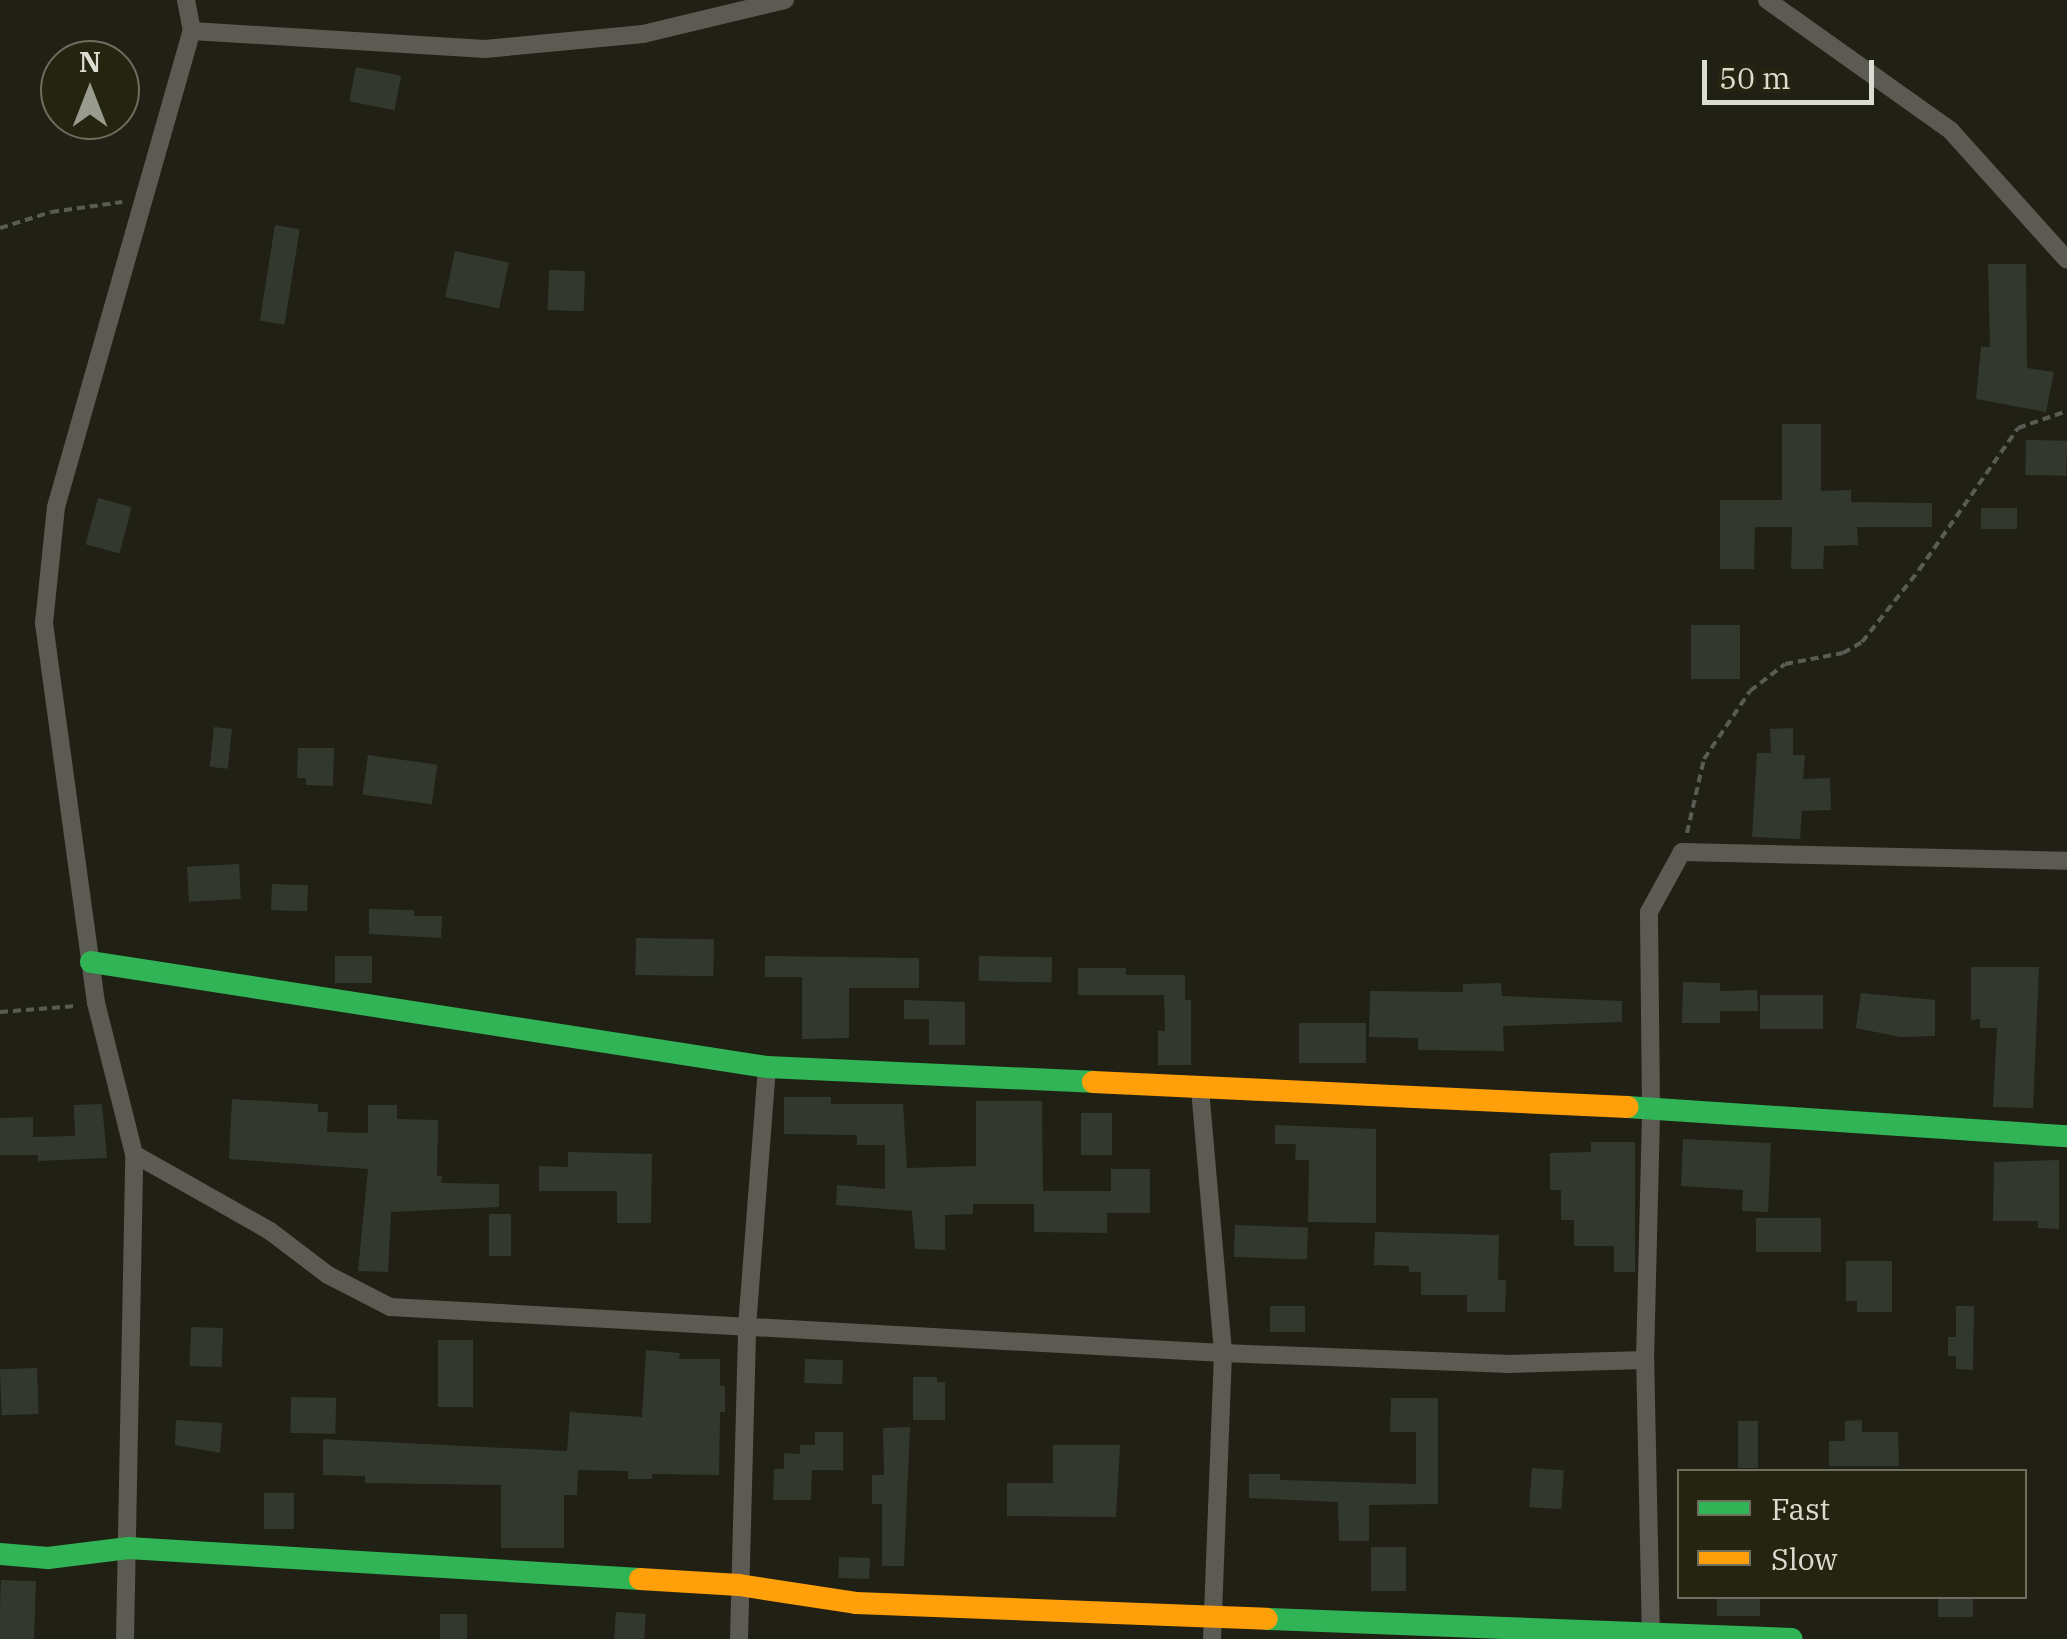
<!DOCTYPE html>
<style>
body{margin:0}
#map{position:relative;width:2067px;height:1639px;overflow:hidden;background:#202015;font-family:"IBM Plex Serif",serif}
div>[style]{position:absolute}
.building>*{inset:0;background:#33382e;transform-origin:0 0}
.path>*{height:4px;margin-top:-2px;transform-origin:0;background:repeating-linear-gradient(90deg,#5a5b52 0 8px,transparent 0 13px)}
.street>*{height:18px;margin:-9px;padding:0 9px;transform-origin:9px;border-radius:9px;background:#5b5b53}
.fast>*{height:22px;margin:-11px;padding:0 11px;transform-origin:11px;border-radius:11px;background:#30b455}
.slow>*{height:22px;margin:-11px;padding:0 11px;transform-origin:11px;border-radius:11px;background:#ff9f0a}
span{translate:-50% -50%;white-space:nowrap;text-align:center;line-height:1.15;-webkit-text-stroke:8px #242411;paint-order:stroke}
.legend{position:absolute;left:1677px;top:1469px;width:350px;height:130px;box-sizing:border-box;background:#242411;border:2px solid #6e6e5e;margin:0;padding:12px 18px;list-style:none;font-size:30px;color:#dcddd1}
.legend li{display:flex;align-items:center;gap:20px;height:50px}
.legend b{width:50px;border:2px solid #6e6e5e}
.north{position:absolute;left:40px;top:40px;width:100px;height:100px;box-sizing:border-box;background:#242411;border:2px solid #6e6e5e;border-radius:50%;rotate:0deg;font-size:28px;font-weight:700;line-height:40px;text-align:center;color:#dcddd1}
.north::after{content:'';display:block;margin:auto;width:35px;height:45px;background:#9a9b8f;clip-path:polygon(50% 0,100% 100%,50% 72%,0 100%)}
.scale{position:absolute;left:1702px;top:60px;width:172px;height:45px;box-sizing:border-box;border:5px solid #dcddd1;border-top:0;padding-left:12px;font-size:30px;line-height:35px;white-space:nowrap;color:#dcddd1;-webkit-text-stroke:8px #242411;paint-order:stroke}
</style>
<div id="map">
<div class="building">
<div style="left:356px;top:67px;width:46px;height:35px;rotate:11deg"></div>
<div style="left:275px;top:225px;width:25px;height:97px;rotate:9deg"></div>
<div style="left:455px;top:251px;width:55px;height:47px;rotate:12deg"></div>
<div style="clip-path:polygon(1988px 264px,2026px 264px,2027px 368px,2054px 372px,2046px 412px,1976px 399px,1981px 347px,1990px 347px)"></div>
<div style="left:549px;top:270px;width:36px;height:40px;rotate:2deg"></div>
<div style="clip-path:polygon(1782px 424px,1821px 424px,1821px 491px,1851px 490px,1851px 502px,1932px 503px,1932px 527px,1857px 527px,1858px 545px,1824px 546px,1823px 569px,1791px 569px,1792px 527px,1755px 527px,1754px 569px,1720px 569px,1720px 500px,1782px 500px)"></div>
<div style="left:2026px;top:440px;width:41px;height:35px;rotate:1deg"></div>
<div style="left:98px;top:498px;width:35px;height:48px;rotate:15deg"></div>
<div style="left:1981px;top:508px;width:36px;height:21px"></div>
<div style="left:1691px;top:625px;width:49px;height:54px"></div>
<div style="left:214px;top:727px;width:18px;height:40px;rotate:6deg"></div>
<div style="clip-path:polygon(1793px 728px,1793px 755px,1805px 755px,1803px 779px,1830px 778px,1831px 810px,1802px 811px,1800px 839px,1752px 837px,1757px 753px,1771px 753px,1770px 729px)"></div>
<div style="clip-path:polygon(298px 748px,334px 748px,333px 786px,306px 785px,306px 778px,297px 778px)"></div>
<div style="left:368px;top:755px;width:70px;height:40px;rotate:8deg"></div>
<div style="left:239px;top:864px;width:35px;height:52px;rotate:87deg"></div>
<div style="left:272px;top:884px;width:36px;height:26px;rotate:2deg"></div>
<div style="clip-path:polygon(369px 909px,414px 910px,414px 916px,442px 916px,441px 938px,369px 934px)"></div>
<div style="left:636px;top:938px;width:78px;height:37px;rotate:1deg"></div>
<div style="left:335px;top:956px;width:37px;height:27px"></div>
<div style="clip-path:polygon(765px 956px,919px 958px,919px 988px,849px 988px,849px 1038px,802px 1039px,802px 977px,765px 977px)"></div>
<div style="left:979px;top:956px;width:73px;height:25px;rotate:1deg"></div>
<div style="clip-path:polygon(1971px 967px,2039px 967px,2033px 1108px,1993px 1107px,1997px 1028px,1980px 1028px,1980px 1019px,1971px 1020px)"></div>
<div style="clip-path:polygon(1078px 968px,1126px 968px,1126px 975px,1185px 975px,1185px 1000px,1191px 1000px,1191px 1065px,1158px 1065px,1158px 1031px,1165px 1031px,1164px 995px,1078px 995px)"></div>
<div style="clip-path:polygon(1683px 982px,1720px 983px,1720px 991px,1757px 990px,1758px 1011px,1720px 1011px,1720px 1023px,1682px 1023px)"></div>
<div style="clip-path:polygon(1501px 983px,1502px 996px,1622px 1001px,1622px 1022px,1503px 1026px,1504px 1051px,1418px 1050px,1418px 1038px,1369px 1037px,1370px 991px,1463px 992px,1463px 984px)"></div>
<div style="clip-path:polygon(1861px 993px,1935px 1000px,1935px 1036px,1900px 1037px,1856px 1028px)"></div>
<div style="left:1760px;top:995px;width:63px;height:34px"></div>
<div style="clip-path:polygon(904px 1000px,965px 1002px,965px 1045px,929px 1045px,929px 1019px,904px 1019px)"></div>
<div style="left:1366px;top:1023px;width:40px;height:67px;rotate:90deg"></div>
<div style="clip-path:polygon(784px 1097px,831px 1097px,831px 1104px,903px 1104px,907px 1168px,976px 1166px,976px 1101px,1042px 1101px,1043px 1191px,1111px 1191px,1111px 1169px,1150px 1169px,1150px 1213px,1107px 1213px,1107px 1233px,1034px 1232px,1034px 1204px,973px 1204px,973px 1214px,945px 1215px,945px 1250px,915px 1249px,912px 1211px,836px 1205px,837px 1185px,885px 1189px,885px 1145px,857px 1145px,857px 1135px,784px 1134px)"></div>
<div style="clip-path:polygon(232px 1099px,318px 1104px,318px 1112px,328px 1112px,327px 1132px,368px 1133px,368px 1105px,397px 1105px,397px 1119px,438px 1120px,437px 1176px,442px 1176px,441px 1183px,499px 1184px,499px 1207px,391px 1212px,388px 1272px,358px 1271px,368px 1169px,229px 1159px)"></div>
<div style="clip-path:polygon(102px 1104px,107px 1158px,38px 1161px,38px 1155px,0 1155px,0 1118px,33px 1117px,33px 1137px,75px 1136px,74px 1105px)"></div>
<div style="left:1081px;top:1113px;width:31px;height:42px"></div>
<div style="clip-path:polygon(1275px 1125px,1376px 1129px,1376px 1223px,1308px 1222px,1309px 1160px,1295px 1160px,1296px 1144px,1275px 1144px)"></div>
<div style="clip-path:polygon(1683px 1139px,1771px 1143px,1768px 1212px,1742px 1211px,1743px 1190px,1681px 1186px)"></div>
<div style="clip-path:polygon(1591px 1142px,1635px 1142px,1635px 1272px,1614px 1272px,1614px 1246px,1574px 1246px,1574px 1220px,1561px 1220px,1561px 1190px,1550px 1190px,1550px 1153px,1591px 1152px)"></div>
<div style="clip-path:polygon(568px 1152px,652px 1154px,651px 1223px,617px 1223px,617px 1191px,539px 1191px,539px 1166px,568px 1167px)"></div>
<div style="clip-path:polygon(2059px 1160px,2059px 1229px,2038px 1228px,2038px 1221px,1993px 1221px,1994px 1162px)"></div>
<div style="left:489px;top:1214px;width:22px;height:42px"></div>
<div style="left:1756px;top:1218px;width:65px;height:34px"></div>
<div style="left:1235px;top:1225px;width:73px;height:32px;rotate:2deg"></div>
<div style="clip-path:polygon(1375px 1232px,1499px 1235px,1498px 1280px,1506px 1280px,1505px 1312px,1467px 1312px,1467px 1295px,1421px 1295px,1421px 1272px,1409px 1272px,1409px 1266px,1374px 1265px)"></div>
<div style="clip-path:polygon(1846px 1261px,1892px 1261px,1892px 1312px,1857px 1312px,1857px 1301px,1846px 1301px)"></div>
<div style="left:1270px;top:1306px;width:35px;height:26px"></div>
<div style="clip-path:polygon(1956px 1306px,1974px 1306px,1973px 1370px,1956px 1369px,1956px 1356px,1948px 1356px,1948px 1337px,1956px 1337px)"></div>
<div style="left:191px;top:1327px;width:32px;height:39px;rotate:2deg"></div>
<div style="left:438px;top:1340px;width:35px;height:67px"></div>
<div style="clip-path:polygon(646px 1350px,680px 1353px,679px 1359px,720px 1359px,720px 1386px,725px 1386px,725px 1412px,720px 1412px,719px 1475px,652px 1474px,652px 1479px,628px 1479px,628px 1471px,578px 1470px,577px 1495px,564px 1495px,564px 1548px,501px 1548px,501px 1485px,365px 1483px,365px 1476px,323px 1475px,323px 1439px,567px 1451px,570px 1412px,642px 1417px)"></div>
<div style="left:805px;top:1359px;width:38px;height:24px;rotate:2deg"></div>
<div style="left:37px;top:1368px;width:46px;height:37px;rotate:88deg"></div>
<div style="clip-path:polygon(913px 1377px,937px 1377px,937px 1382px,945px 1382px,945px 1420px,913px 1420px)"></div>
<div style="left:291px;top:1397px;width:45px;height:36px;rotate:1deg"></div>
<div style="clip-path:polygon(1391px 1398px,1438px 1398px,1438px 1504px,1369px 1505px,1369px 1541px,1339px 1541px,1338px 1502px,1249px 1498px,1249px 1474px,1280px 1474px,1280px 1480px,1416px 1484px,1416px 1432px,1390px 1432px)"></div>
<div style="clip-path:polygon(176px 1420px,222px 1423px,220px 1453px,175px 1445px)"></div>
<div style="clip-path:polygon(1862px 1420px,1862px 1432px,1898px 1432px,1899px 1466px,1829px 1466px,1829px 1441px,1845px 1441px,1845px 1421px)"></div>
<div style="left:1738px;top:1421px;width:20px;height:47px"></div>
<div style="clip-path:polygon(910px 1427px,904px 1566px,882px 1566px,882px 1504px,872px 1504px,872px 1475px,884px 1475px,883px 1428px)"></div>
<div style="clip-path:polygon(815px 1432px,843px 1432px,843px 1470px,812px 1470px,811px 1500px,773px 1500px,774px 1469px,784px 1469px,784px 1453px,800px 1454px,800px 1445px,815px 1445px)"></div>
<div style="clip-path:polygon(1053px 1445px,1120px 1445px,1116px 1517px,1007px 1516px,1007px 1483px,1053px 1483px)"></div>
<div style="left:1532px;top:1468px;width:32px;height:39px;rotate:4deg"></div>
<div style="left:264px;top:1493px;width:30px;height:36px"></div>
<div style="left:1371px;top:1547px;width:35px;height:44px"></div>
<div style="left:839px;top:1557px;width:31px;height:21px;rotate:2deg"></div>
<div style="left:1px;top:1580px;width:35px;height:59px;rotate:2deg"></div>
<div style="left:1717px;top:1596px;width:43px;height:20px"></div>
<div style="left:1938px;top:1596px;width:35px;height:21px"></div>
<div style="left:616px;top:1612px;width:30px;height:27px;rotate:4deg"></div>
<div style="left:440px;top:1614px;width:27px;height:25px"></div>
</div>
<div class="path">
<div style="left:0;top:228px;width:53px;rotate:-17.4deg"></div>
<div style="left:51px;top:212px;width:72px;rotate:-8deg"></div>
<div style="left:1687px;top:833px;width:76px;rotate:-77.1deg"></div>
<div style="left:1704px;top:759px;width:82px;rotate:-55.9deg"></div>
<div style="left:1750px;top:691px;width:44px;rotate:-37.6deg"></div>
<div style="left:1785px;top:664px;width:59px;rotate:-10.7deg"></div>
<div style="left:1843px;top:653px;width:22px;rotate:-30deg"></div>
<div style="left:1862px;top:642px;width:92px;rotate:-51.6deg"></div>
<div style="left:1919px;top:570px;width:173px;rotate:-55.1deg"></div>
<div style="left:2018px;top:428px;width:52px;rotate:-19.1deg"></div>
<div style="left:0;top:1012px;width:76px;rotate:-4.5deg"></div>
</div>
<div class="street">
<div style="left:1767px;top:0;width:226px;rotate:35.4deg"></div>
<div style="left:1951px;top:131px;width:173px;rotate:48deg"></div>
<div style="left:192px;top:31px;width:294px;rotate:3.5deg"></div>
<div style="left:485px;top:49px;width:159px;rotate:-5.4deg"></div>
<div style="left:643px;top:34px;width:146px;rotate:-13.5deg"></div>
<div style="left:1200px;top:1089px;width:265px;rotate:85deg"></div>
<div style="left:1223px;top:1353px;width:286px;rotate:92.2deg"></div>
<div style="left:134px;top:1154px;width:156px;rotate:29.5deg"></div>
<div style="left:270px;top:1231px;width:73px;rotate:37.2deg"></div>
<div style="left:328px;top:1275px;width:70px;rotate:27.3deg"></div>
<div style="left:390px;top:1307px;width:834px;rotate:3.16deg"></div>
<div style="left:1223px;top:1353px;width:282px;rotate:2.2deg"></div>
<div style="left:1505px;top:1364px;width:140px;rotate:-1.6deg"></div>
<div style="left:125px;top:1639px;width:485px;rotate:-88.9deg"></div>
<div style="left:134px;top:1154px;width:156px;rotate:-104.1deg"></div>
<div style="left:96px;top:1003px;width:384px;rotate:-97.8deg"></div>
<div style="left:44px;top:623px;width:117px;rotate:-84.1deg"></div>
<div style="left:56px;top:507px;width:495px;rotate:-74.1deg"></div>
<div style="left:192px;top:31px;width:32px;rotate:-101deg"></div>
<div style="left:739px;top:1639px;width:312px;rotate:-88.5deg"></div>
<div style="left:747px;top:1327px;width:261px;rotate:-85.6deg"></div>
<div style="left:1651px;top:1639px;width:279px;rotate:-91.2deg"></div>
<div style="left:1645px;top:1360px;width:252px;rotate:-88.6deg"></div>
<div style="left:1651px;top:1108px;width:196px;rotate:-90.6deg"></div>
<div style="left:1649px;top:912px;width:68px;rotate:-61.2deg"></div>
<div style="left:1682px;top:852px;width:385px;rotate:1.3deg"></div>
</div>
<div class="fast">
<div style="left:91px;top:962px;width:684px;rotate:8.83deg"></div>
<div style="left:767px;top:1067px;width:326px;rotate:2.6deg"></div>
<div style="left:1627px;top:1107px;width:441px;rotate:3.8deg"></div>
<div style="left:0;top:1554px;width:48px;rotate:4.8deg"></div>
<div style="left:48px;top:1558px;width:81px;rotate:-7.1deg"></div>
<div style="left:128px;top:1548px;width:513px;rotate:3.46deg"></div>
<div style="left:1267px;top:1619px;width:525px;rotate:2.18deg"></div>
</div>
<div class="slow">
<div style="left:1093px;top:1082px;width:535px;rotate:2.68deg"></div>
<div style="left:640px;top:1579px;width:99px;rotate:3.5deg"></div>
<div style="left:739px;top:1585px;width:118px;rotate:8.7deg"></div>
<div style="left:856px;top:1603px;width:411px;rotate:2.2deg"></div>
</div>
<ul class="legend">
<li><b style="height:12px;background:#30b455"></b>Fast</li>
<li><b style="height:12px;background:#ff9f0a"></b>Slow</li>
</ul>
<div class="north">N</div>
<div class="scale">50 m</div>
</div>
